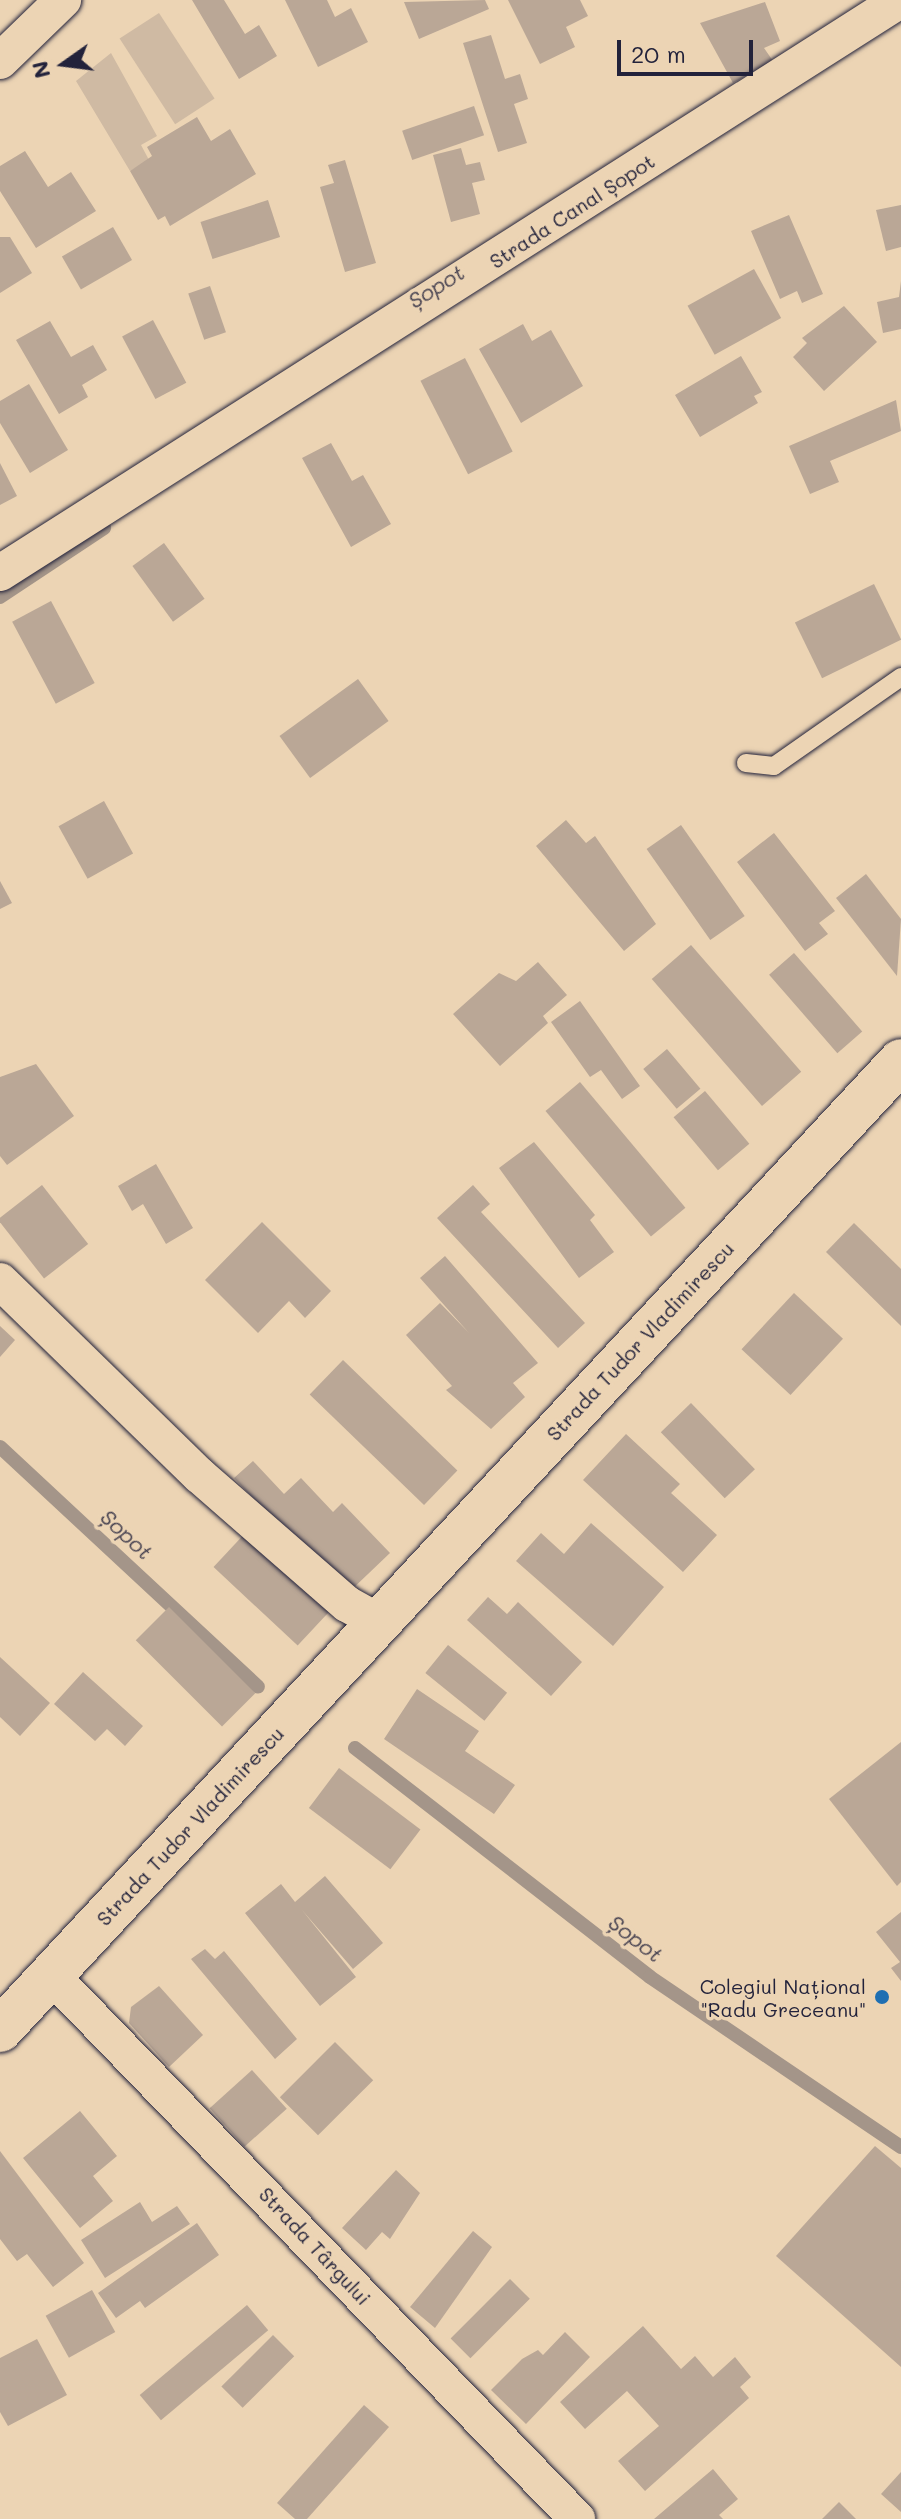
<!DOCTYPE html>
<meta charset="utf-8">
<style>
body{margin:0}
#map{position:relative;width:901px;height:2519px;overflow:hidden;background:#ecd4b4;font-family:Mali,sans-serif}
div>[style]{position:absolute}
.green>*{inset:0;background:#cfbaa3;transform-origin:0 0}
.stream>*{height:14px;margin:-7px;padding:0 7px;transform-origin:7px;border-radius:7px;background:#a49589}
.building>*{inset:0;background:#baa796;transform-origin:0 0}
.roads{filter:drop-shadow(0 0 2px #22223b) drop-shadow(0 0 2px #22223b)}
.service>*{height:18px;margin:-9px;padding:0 9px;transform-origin:9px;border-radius:9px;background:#ecd4b4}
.minor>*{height:36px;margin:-18px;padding:0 18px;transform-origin:18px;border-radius:18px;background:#ecd4b4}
.secondary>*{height:44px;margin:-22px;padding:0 22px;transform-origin:22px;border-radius:22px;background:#ecd4b4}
.dots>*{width:22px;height:22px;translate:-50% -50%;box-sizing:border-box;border:4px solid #ecd4b4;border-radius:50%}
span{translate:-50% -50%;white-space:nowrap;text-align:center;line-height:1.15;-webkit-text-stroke:7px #ecd4b4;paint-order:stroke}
.street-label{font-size:20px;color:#22223b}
.poi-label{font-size:20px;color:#22223b}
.right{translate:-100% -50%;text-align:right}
.water-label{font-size:22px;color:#494452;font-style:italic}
.north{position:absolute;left:24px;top:24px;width:80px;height:80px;-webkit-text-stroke:6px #ecd4b4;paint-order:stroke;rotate:256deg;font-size:22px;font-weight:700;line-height:32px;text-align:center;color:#22223b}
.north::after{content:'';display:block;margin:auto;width:28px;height:36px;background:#22223b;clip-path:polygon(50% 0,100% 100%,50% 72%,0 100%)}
.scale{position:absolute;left:617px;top:40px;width:136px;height:36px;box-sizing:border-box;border:4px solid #22223b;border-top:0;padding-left:10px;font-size:24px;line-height:28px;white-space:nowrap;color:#22223b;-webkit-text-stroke:6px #ecd4b4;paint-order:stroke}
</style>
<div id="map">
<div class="green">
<div style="left:159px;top:13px;width:102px;height:47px;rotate:57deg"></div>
<div style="clip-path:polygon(111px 53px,157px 136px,141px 145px,149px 160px,130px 171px,76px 81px)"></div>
</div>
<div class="stream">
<div style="left:0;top:597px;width:125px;rotate:-33.6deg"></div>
<div style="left:0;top:1447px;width:352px;rotate:42.9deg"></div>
<div style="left:355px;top:1748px;width:373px;rotate:37.8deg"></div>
<div style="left:650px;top:1977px;width:303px;rotate:34.1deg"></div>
</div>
<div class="building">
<div style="clip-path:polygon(192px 0,224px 0,245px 34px,259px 25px,277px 56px,239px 79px)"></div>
<div style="clip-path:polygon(285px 0,327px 0,335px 17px,351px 8px,368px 42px,318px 67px)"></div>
<div style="clip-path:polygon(485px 0,489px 9px,419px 39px,404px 2px)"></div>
<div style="clip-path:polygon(508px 0,580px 0,588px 16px,566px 27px,575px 47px,540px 64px)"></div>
<div style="clip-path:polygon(765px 2px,780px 41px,764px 48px,773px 61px,733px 83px,700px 23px)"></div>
<div style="clip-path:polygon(491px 35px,505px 79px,520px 74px,528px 99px,514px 104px,527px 143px,498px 152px,463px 43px)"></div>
<div style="left:474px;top:106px;width:31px;height:76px;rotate:71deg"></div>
<div style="clip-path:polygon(197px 117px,211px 141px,230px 129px,256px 174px,170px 226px,165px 216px,158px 220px,130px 171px,152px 156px,147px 147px)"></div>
<div style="clip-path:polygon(461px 148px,466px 165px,480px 162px,485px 180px,472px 183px,480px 214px,451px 222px,433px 155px)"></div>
<div style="clip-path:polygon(25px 151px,48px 187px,71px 172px,96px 211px,36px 248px,0 191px,0 166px)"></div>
<div style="clip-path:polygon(345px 160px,376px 263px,345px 272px,320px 187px,334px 183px,328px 165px)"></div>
<div style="left:268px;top:200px;width:39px;height:71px;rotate:72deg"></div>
<div style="clip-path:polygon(901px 205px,901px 247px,886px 251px,876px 210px)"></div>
<div style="clip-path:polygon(789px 215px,823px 294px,802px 303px,797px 291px,780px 299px,751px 231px)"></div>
<div style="left:113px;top:227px;width:38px;height:59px;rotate:60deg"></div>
<div style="clip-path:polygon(0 237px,10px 237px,32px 273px,0 293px)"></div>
<div style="left:754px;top:269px;width:56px;height:76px;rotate:61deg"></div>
<div style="clip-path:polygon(901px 281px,901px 329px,883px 333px,877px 302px,899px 297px)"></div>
<div style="left:210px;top:286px;width:49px;height:23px;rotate:71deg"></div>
<div style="clip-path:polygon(844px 306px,877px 342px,824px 391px,793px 357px,807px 343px,802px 338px)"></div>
<div style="left:153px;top:320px;width:71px;height:35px;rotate:62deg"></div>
<div style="clip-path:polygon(50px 321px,71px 357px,93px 345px,107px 370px,82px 385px,88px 397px,59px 414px,16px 340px)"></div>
<div style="clip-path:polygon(523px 324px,532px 341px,551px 330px,583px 386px,521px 423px,479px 349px)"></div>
<div style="clip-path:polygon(741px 356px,762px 392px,754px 396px,758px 403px,700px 437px,675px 395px)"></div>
<div style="left:465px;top:358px;width:105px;height:50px;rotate:63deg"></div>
<div style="clip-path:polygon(29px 384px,68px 450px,30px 473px,0 423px,0 401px)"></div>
<div style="clip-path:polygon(896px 400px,901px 431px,830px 461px,839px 482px,810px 494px,789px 446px)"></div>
<div style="clip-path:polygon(331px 443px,352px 481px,363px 475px,391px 524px,351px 547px,302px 458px)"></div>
<div style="clip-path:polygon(0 463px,17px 496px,0 505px)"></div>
<div style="left:164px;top:543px;width:69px;height:39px;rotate:54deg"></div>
<div style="left:874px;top:584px;width:62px;height:88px;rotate:64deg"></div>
<div style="left:51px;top:601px;width:93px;height:44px;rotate:62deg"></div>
<div style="left:358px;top:679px;width:52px;height:97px;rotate:54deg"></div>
<div style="left:104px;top:801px;width:60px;height:52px;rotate:61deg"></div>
<div style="clip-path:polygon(566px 820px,586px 843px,595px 836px,656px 924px,624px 951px,536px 846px)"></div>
<div style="left:681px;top:825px;width:111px;height:42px;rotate:55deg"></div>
<div style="clip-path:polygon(774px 833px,835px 911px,819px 923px,828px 934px,805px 951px,737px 862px)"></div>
<div style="clip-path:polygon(866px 874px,901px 919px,897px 976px,836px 898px)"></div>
<div style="clip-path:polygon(0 881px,12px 903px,0 909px)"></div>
<div style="left:691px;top:945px;width:168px;height:52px;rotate:49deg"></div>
<div style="left:794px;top:953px;width:104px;height:33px;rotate:49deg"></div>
<div style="clip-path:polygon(538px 962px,567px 995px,543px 1016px,548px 1023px,500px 1066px,453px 1014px,499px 973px,516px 981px)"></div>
<div style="clip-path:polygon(580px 1001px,640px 1086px,622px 1099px,601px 1070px,590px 1077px,551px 1022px)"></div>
<div style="left:667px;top:1049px;width:52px;height:31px;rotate:50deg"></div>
<div style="clip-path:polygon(36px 1064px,74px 1116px,7px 1165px,0 1156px,0 1077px)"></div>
<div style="left:580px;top:1082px;width:164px;height:45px;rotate:50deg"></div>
<div style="left:705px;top:1091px;width:69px;height:41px;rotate:50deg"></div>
<div style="clip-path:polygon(534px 1142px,595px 1215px,590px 1220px,614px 1252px,579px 1278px,499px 1168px)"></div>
<div style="clip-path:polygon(156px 1164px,193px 1228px,166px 1244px,143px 1204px,132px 1211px,118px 1186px)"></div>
<div style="left:42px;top:1185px;width:75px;height:56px;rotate:52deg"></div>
<div style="clip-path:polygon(473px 1185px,490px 1204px,481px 1212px,585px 1323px,558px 1348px,437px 1218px)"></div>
<div style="clip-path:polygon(262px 1222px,331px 1291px,305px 1318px,289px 1301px,258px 1333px,205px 1280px)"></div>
<div style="clip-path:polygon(854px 1223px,901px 1269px,901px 1326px,826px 1252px)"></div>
<div style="clip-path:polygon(445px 1256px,538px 1363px,513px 1383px,525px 1397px,491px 1429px,446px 1390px,452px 1386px,406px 1335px,440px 1303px,469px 1333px,420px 1278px)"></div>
<div style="left:794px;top:1293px;width:67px;height:77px;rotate:43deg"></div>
<div style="clip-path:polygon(0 1326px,15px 1340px,0 1357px)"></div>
<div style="left:343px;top:1360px;width:159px;height:48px;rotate:44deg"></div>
<div style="left:691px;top:1403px;width:92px;height:42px;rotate:46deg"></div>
<div style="clip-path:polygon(626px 1434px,680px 1484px,671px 1493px,717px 1535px,683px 1572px,583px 1480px)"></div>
<div style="clip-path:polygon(253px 1461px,284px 1494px,301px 1478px,333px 1512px,342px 1503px,390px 1553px,346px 1595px,234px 1478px)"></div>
<div style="clip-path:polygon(591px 1523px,664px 1587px,613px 1646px,516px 1561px,541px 1533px,564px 1554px)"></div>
<div style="left:249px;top:1529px;width:115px;height:52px;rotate:43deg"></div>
<div style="clip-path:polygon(488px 1597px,507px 1614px,518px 1602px,582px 1662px,551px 1696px,467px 1620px)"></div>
<div style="left:169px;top:1607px;width:122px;height:47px;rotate:45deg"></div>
<div style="left:448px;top:1645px;width:76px;height:36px;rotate:39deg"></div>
<div style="clip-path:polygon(0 1657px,50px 1703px,20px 1736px,0 1717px)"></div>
<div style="clip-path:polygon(83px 1672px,143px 1726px,125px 1746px,107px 1729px,95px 1741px,54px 1704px)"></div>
<div style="clip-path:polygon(417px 1689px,479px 1731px,465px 1751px,515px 1785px,494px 1814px,384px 1739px)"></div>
<div style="clip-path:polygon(901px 1742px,901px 1882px,897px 1886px,829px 1799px)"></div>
<div style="left:339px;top:1768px;width:102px;height:50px;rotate:37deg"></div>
<div style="clip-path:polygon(325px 1876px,383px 1943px,353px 1969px,302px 1910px,356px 1977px,320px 2006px,245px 1913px,281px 1884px,295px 1902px)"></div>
<div style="clip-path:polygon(901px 1912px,901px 1981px,891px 1968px,900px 1962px,876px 1932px)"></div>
<div style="clip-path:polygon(205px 1949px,215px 1959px,224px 1951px,297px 2039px,275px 2059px,191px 1959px)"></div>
<div style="clip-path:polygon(159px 1986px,203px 2035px,169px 2067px,129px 2023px,131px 2007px)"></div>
<div style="left:335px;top:2042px;width:54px;height:78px;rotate:45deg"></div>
<div style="left:252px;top:2070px;width:52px;height:57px;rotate:48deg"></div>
<div style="clip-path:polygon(80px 2111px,117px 2156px,93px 2176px,113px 2201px,80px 2228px,23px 2158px)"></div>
<div style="clip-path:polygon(875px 2146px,901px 2168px,901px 2367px,776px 2256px)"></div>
<div style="clip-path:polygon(0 2151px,84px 2263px,53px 2287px,27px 2254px,17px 2261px,0 2239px)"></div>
<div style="clip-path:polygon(396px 2170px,420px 2193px,390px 2239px,382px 2232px,366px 2250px,342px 2228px)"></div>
<div style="clip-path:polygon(140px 2202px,152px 2222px,177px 2206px,190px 2224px,105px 2278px,81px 2240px)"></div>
<div style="clip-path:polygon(197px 2223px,219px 2255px,145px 2308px,140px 2301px,116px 2318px,98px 2293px)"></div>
<div style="clip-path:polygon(473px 2231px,492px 2247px,435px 2328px,410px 2307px)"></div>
<div style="left:510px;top:2279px;width:28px;height:84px;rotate:45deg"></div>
<div style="left:92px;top:2290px;width:48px;height:53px;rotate:61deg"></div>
<div style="left:247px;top:2305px;width:33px;height:140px;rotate:50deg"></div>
<div style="clip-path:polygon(643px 2326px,681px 2369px,695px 2356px,713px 2377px,735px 2357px,751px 2377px,740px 2387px,749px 2398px,645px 2491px,618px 2461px,659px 2426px,627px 2391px,585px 2429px,560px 2402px)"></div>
<div style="clip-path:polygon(565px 2332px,590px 2357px,526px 2424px,491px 2390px,522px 2359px,538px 2350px,543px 2355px)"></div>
<div style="left:273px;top:2335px;width:30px;height:73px;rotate:45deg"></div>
<div style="clip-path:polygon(37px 2339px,67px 2395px,8px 2426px,0 2412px,0 2358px)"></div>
<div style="clip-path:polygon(364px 2405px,389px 2427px,307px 2519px,295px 2519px,277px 2503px)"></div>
<div style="clip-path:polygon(713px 2469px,738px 2499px,719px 2515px,723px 2519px,654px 2519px)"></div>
<div style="clip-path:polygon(901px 2472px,901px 2512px,881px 2494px)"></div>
<div style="clip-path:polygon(839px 2502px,856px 2519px,822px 2519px)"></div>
</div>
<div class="roads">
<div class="service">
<div style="left:746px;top:763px;width:28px;rotate:6deg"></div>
<div style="left:774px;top:766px;width:155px;rotate:-35deg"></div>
</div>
<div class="minor">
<div style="left:0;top:61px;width:88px;rotate:-44.1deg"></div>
<div style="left:0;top:573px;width:1067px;rotate:-32.48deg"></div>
<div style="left:0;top:1281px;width:278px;rotate:44.3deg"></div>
<div style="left:199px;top:1475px;width:196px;rotate:41.1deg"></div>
<div style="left:347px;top:1604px;width:38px;rotate:29deg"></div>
<div style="left:51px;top:1975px;width:757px;rotate:45.96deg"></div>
</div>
<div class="secondary">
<div style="left:0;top:2030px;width:1323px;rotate:-47.08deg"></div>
</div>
</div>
<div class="dots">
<div style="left:882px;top:1997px;background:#1f6fb2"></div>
</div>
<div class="street-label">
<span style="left:572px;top:211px;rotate:-33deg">Strada Canal Șopot</span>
<span style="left:640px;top:1341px;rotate:-47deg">Strada Tudor Vladimirescu</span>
<span style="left:190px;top:1826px;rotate:-47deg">Strada Tudor Vladimirescu</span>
<span style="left:315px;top:2246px;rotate:47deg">Strada Târgului</span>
</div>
<div class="poi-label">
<span class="right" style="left:866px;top:1998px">Colegiul Național<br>"Radu Greceanu"</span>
</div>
<div class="water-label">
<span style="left:436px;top:286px;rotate:-32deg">Șopot</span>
<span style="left:127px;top:1534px;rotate:43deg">Șopot</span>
<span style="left:636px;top:1938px;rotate:38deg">Șopot</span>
</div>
<div class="north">N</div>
<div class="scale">20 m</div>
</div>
